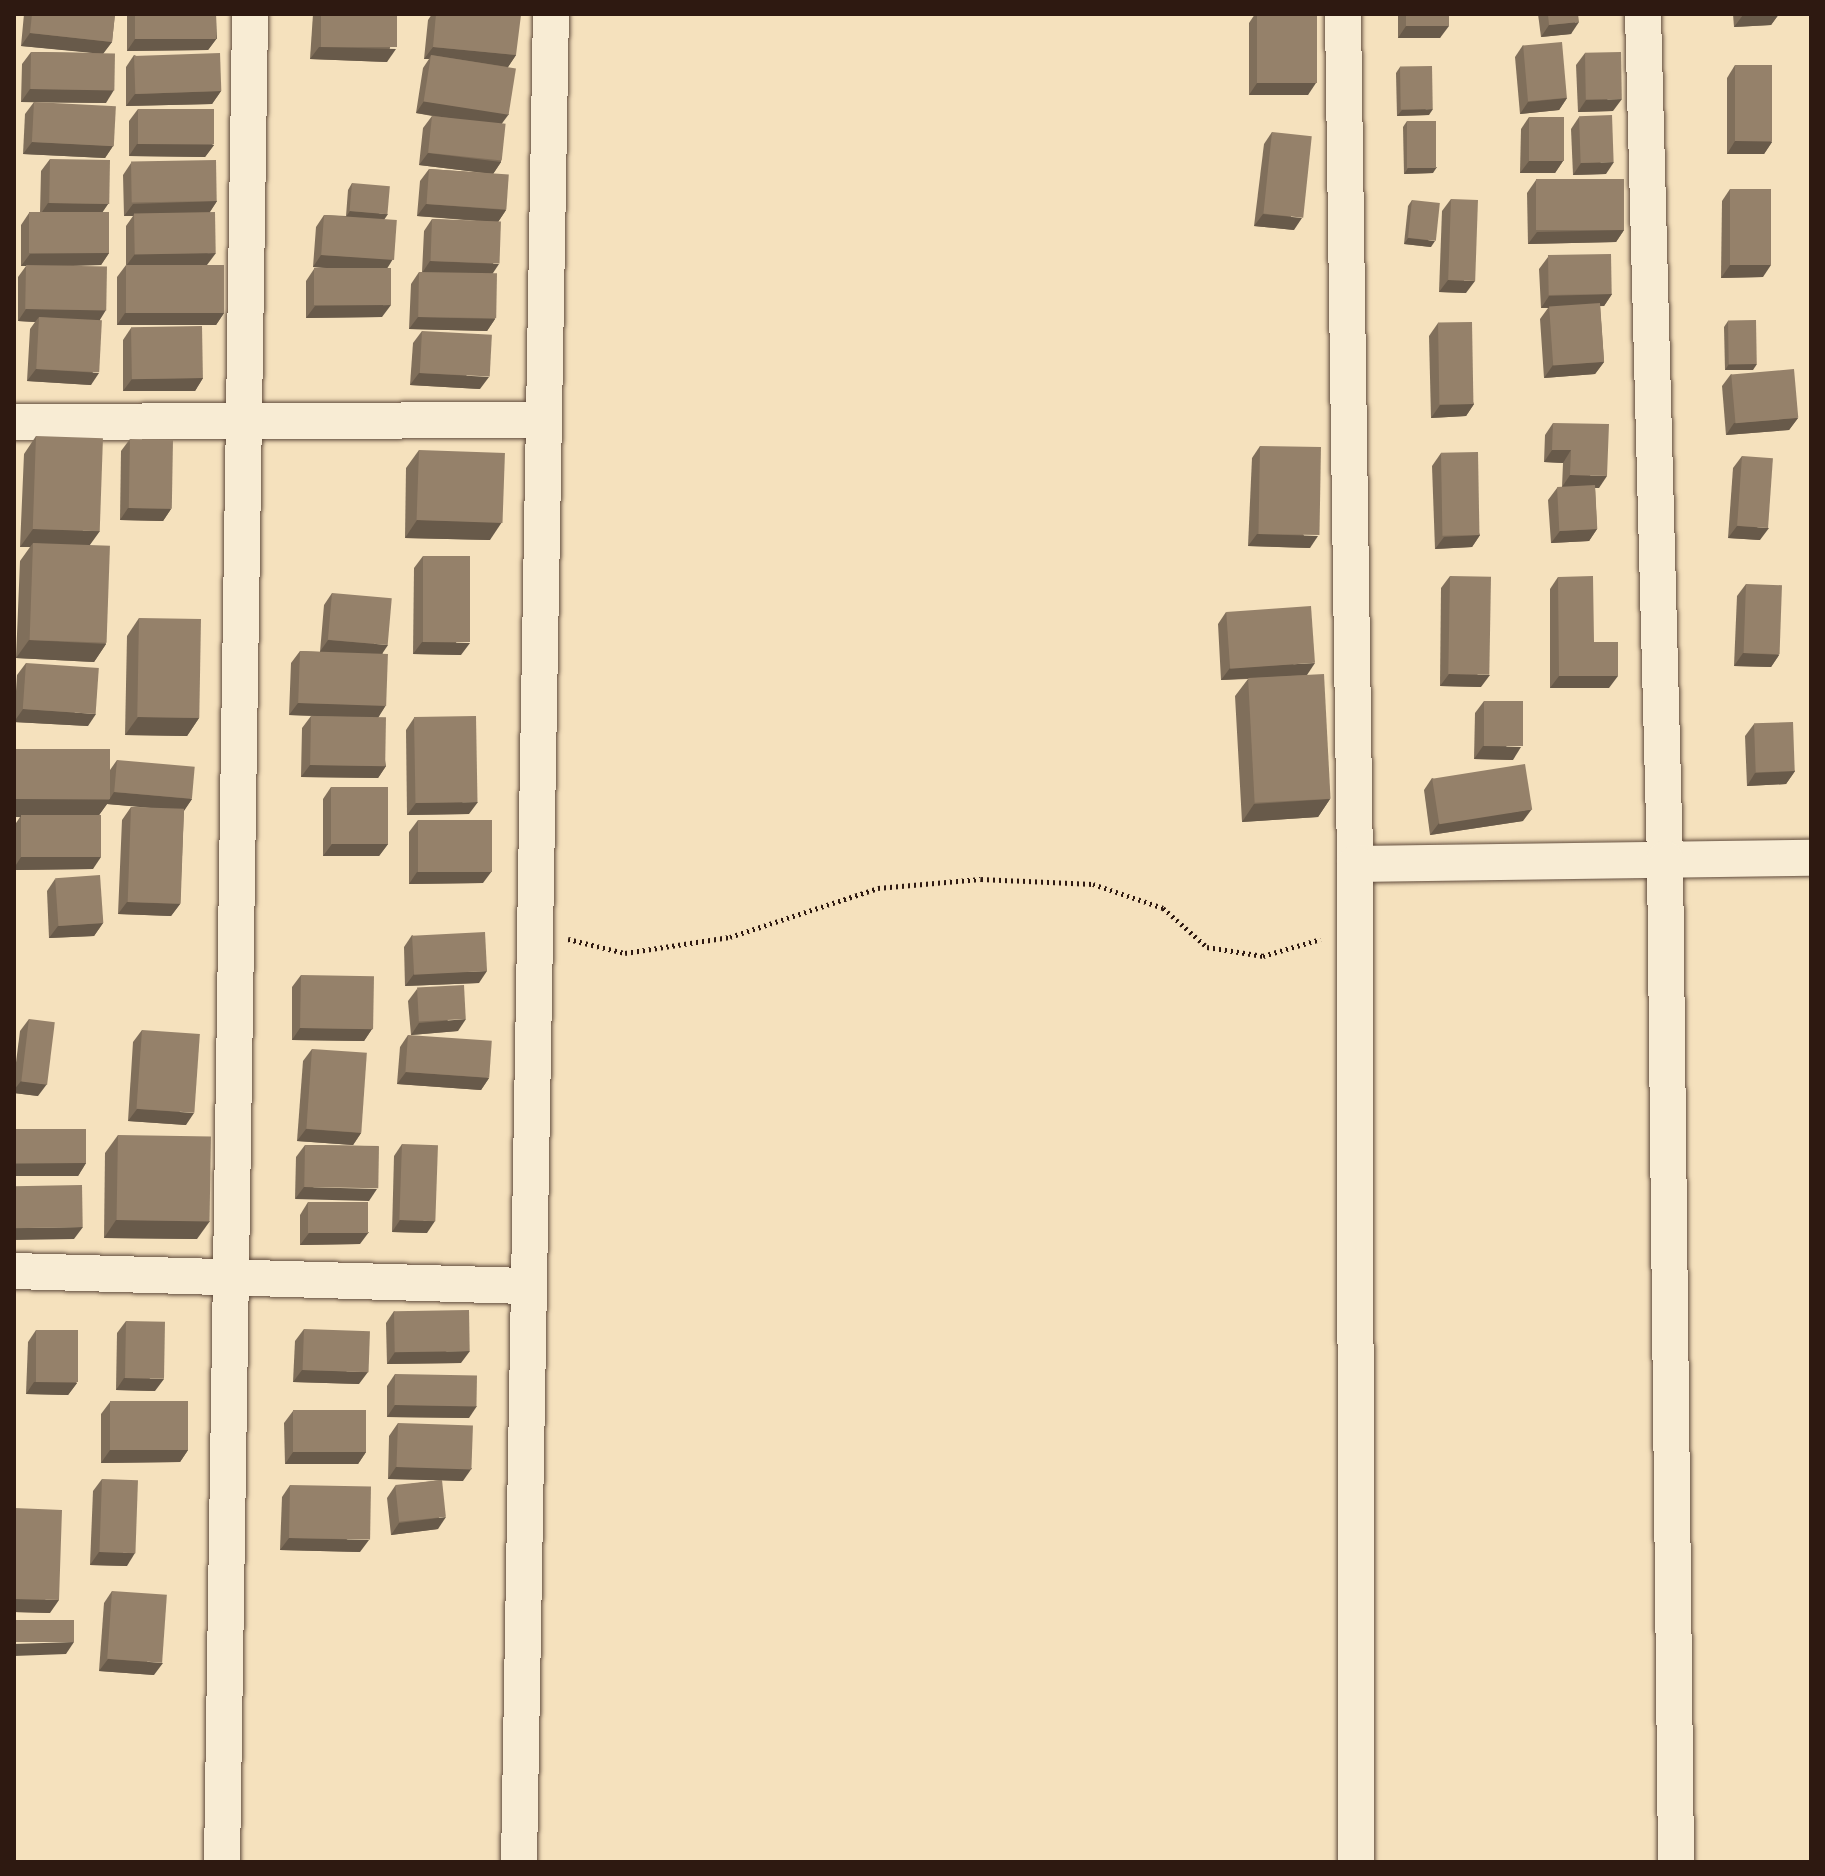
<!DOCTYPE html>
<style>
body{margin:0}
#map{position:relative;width:1825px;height:1876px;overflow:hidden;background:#f5e1bd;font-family:"Gentium Book Plus",serif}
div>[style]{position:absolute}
.path>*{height:5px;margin-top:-2.5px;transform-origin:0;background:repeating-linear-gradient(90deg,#2e1911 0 2px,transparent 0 6px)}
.roads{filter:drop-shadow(0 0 2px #604b3c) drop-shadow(0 0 2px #604b3c)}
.minor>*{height:36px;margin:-18px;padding:0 18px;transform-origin:18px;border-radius:18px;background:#f8ecd4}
.wall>*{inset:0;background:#806f5b}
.shaded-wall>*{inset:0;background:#685a4a}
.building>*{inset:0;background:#95816a;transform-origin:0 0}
span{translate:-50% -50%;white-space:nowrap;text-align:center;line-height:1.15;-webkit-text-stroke:7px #f8ecd4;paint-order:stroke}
.frame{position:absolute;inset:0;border:16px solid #2e1911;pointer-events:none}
</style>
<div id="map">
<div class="path">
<div style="left:568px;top:939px;width:59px;rotate:13.8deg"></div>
<div style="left:625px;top:953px;width:106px;rotate:-8.7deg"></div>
<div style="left:730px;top:937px;width:156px;rotate:-18.3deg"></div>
<div style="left:878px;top:888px;width:103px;rotate:-5deg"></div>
<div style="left:981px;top:879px;width:112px;rotate:2.6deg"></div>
<div style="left:1093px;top:884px;width:74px;rotate:18.9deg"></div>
<div style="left:1163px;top:908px;width:59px;rotate:41.6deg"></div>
<div style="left:1207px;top:947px;width:57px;rotate:9.1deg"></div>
<div style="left:1263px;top:956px;width:60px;rotate:-16.3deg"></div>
</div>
<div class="roads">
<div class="minor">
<div style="left:1343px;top:14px;width:850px;rotate:89.19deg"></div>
<div style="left:1355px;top:864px;width:456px;rotate:-0.8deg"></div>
<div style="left:1643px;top:14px;width:845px;rotate:88.51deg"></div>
<div style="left:1665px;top:859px;width:1003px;rotate:89.37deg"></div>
<div style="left:14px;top:422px;width:529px;rotate:-0.22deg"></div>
<div style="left:1355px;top:864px;width:998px;rotate:89.94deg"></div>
<div style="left:14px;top:1271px;width:511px;rotate:1.68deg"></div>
<div style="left:222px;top:1862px;width:1848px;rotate:-89.13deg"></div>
<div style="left:519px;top:1862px;width:1848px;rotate:-89.01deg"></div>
</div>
</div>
<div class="wall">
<div style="clip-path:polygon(24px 14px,115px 14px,112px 42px,103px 53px,106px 103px,21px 102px,22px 64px,31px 52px,98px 53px,21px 46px)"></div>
<div style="clip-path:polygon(127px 14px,216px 14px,217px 38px,208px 50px,127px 51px)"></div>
<div style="clip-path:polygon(313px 14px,397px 14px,387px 62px,310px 59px)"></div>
<div style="clip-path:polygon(432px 14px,505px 14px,516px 55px,508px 67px,502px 124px,501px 162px,493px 174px,506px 210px,498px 222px,492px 274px,495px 319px,487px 331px,409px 329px,411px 284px,419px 272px,422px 272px,424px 231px,432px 219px,489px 222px,417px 216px,420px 181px,429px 169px,485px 173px,419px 165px,423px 128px,432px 116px,416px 113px,423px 68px,429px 59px,424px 59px,428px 20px)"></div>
<div style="clip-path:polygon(1255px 14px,1317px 14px,1308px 95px,1249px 95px,1249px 23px)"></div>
<div style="clip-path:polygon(1398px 14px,1449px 14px,1440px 38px,1398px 38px)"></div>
<div style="clip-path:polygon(1538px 14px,1578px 14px,1571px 34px,1541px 37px)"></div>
<div style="clip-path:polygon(1733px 14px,1779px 14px,1771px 25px,1734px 27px)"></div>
<div style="clip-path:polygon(1523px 45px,1567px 98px,1559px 110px,1520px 114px,1515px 57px)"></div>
<div style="clip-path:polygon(1585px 53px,1613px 111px,1578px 112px,1576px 65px)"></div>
<div style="clip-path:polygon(134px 55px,221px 91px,212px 104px,126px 106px,126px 67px)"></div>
<div style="clip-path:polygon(1735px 65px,1772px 142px,1764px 154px,1727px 154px,1727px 78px)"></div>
<div style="clip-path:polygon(1400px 67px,1429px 115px,1397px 116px,1396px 73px)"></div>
<div style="clip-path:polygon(34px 102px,113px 146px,105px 158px,23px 154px,25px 114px)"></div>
<div style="clip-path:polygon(138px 109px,214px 145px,205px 157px,129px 156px,129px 121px)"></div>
<div style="clip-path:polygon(1529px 117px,1563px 161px,1555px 173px,1520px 173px,1521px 129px)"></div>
<div style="clip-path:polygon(1579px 117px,1606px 174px,1573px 175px,1571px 129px)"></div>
<div style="clip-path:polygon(1407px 121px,1433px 173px,1404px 174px,1403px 127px)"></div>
<div style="clip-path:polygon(1272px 132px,1294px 230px,1254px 226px,1264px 144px)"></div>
<div style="clip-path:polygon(50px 159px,108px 204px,102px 212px,109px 253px,101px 265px,73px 266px,100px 320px,91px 385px,27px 381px,30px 329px,35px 322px,18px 321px,18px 277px,26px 266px,21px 266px,21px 225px,29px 213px,40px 213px,41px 171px)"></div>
<div style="clip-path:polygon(131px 163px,217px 201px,210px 212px,207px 265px,224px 313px,216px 325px,117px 325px,117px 277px,126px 265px,126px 226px,133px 216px,124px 216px,123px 175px)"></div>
<div style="clip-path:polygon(1536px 180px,1624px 230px,1616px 242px,1528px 244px,1527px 193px)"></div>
<div style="clip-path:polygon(352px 183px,384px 219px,387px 268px,382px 317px,306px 318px,306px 281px,314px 269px,340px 269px,313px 267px,316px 227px,324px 215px,346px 216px,348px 190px)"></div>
<div style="clip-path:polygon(1730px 189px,1763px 277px,1721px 278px,1722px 201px)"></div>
<div style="clip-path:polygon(1451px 199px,1466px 293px,1439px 292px,1442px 211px)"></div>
<div style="clip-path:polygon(1412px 200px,1431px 247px,1404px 244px,1408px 206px)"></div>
<div style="clip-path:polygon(1548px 257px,1612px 294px,1604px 306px,1600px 306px,1604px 362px,1595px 374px,1544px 378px,1540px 319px,1548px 308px,1541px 308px,1539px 269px)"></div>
<div style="clip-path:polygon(1728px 321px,1753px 370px,1725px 370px,1724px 327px)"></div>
<div style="clip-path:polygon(1438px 323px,1474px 404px,1466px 416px,1431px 418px,1429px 336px)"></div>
<div style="clip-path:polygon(131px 328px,203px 378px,195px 391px,123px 391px,123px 340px)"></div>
<div style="clip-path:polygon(422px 331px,480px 389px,410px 385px,413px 343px)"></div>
<div style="clip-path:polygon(1731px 374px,1798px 418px,1789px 430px,1726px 435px,1722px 386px)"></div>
<div style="clip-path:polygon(1553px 423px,1599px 488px,1595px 488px,1597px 529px,1589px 541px,1551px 543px,1548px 500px,1557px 488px,1562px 487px,1563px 463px,1544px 462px,1545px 435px)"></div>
<div style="clip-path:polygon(36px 436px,90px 545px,106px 644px,94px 662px,16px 658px,20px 561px,30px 547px,20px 547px,24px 454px)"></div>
<div style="clip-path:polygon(130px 439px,171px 509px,163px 521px,120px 520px,121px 451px)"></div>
<div style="clip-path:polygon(1260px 446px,1310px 548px,1248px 546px,1252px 458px)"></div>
<div style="clip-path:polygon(419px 450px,490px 540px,405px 538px,406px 468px)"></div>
<div style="clip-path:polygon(1441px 453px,1480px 535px,1472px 547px,1435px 549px,1432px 466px)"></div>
<div style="clip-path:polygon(1742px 456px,1760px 540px,1728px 538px,1733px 468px)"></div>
<div style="clip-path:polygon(423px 556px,461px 655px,413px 654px,414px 568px)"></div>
<div style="clip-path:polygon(1450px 576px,1481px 687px,1440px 686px,1441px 588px)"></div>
<div style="clip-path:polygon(1558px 577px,1609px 688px,1550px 688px,1550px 589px)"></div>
<div style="clip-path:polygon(1746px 584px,1779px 655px,1771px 667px,1734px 666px,1737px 596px)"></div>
<div style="clip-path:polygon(332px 593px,383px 654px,386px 705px,378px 717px,386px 766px,378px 778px,301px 777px,302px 728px,311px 716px,341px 717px,289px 715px,291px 663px,300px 651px,320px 652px,324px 605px)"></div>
<div style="clip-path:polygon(1226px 612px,1307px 675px,1330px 799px,1318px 817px,1242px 822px,1235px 696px,1248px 679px,1221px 680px,1218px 624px)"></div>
<div style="clip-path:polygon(139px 618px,199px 718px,187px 736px,125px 735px,127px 636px)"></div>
<div style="clip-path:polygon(26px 663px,88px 726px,14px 722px,17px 675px)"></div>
<div style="clip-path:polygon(1484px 701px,1513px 760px,1474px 759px,1475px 713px)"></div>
<div style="clip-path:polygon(414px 718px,469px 814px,407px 815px,406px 730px)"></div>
<div style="clip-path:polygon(1754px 724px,1795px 771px,1786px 784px,1747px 786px,1745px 736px)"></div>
<div style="clip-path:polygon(14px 749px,110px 770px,117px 760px,192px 799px,184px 810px,180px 904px,171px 916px,118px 914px,122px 820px,131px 807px,158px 808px,107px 804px,99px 815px,93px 869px,14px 870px,14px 826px,20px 817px,14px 817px)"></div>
<div style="clip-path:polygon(1432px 778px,1523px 821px,1430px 835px,1424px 790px)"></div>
<div style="clip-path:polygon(331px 787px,388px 844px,379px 856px,323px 856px,323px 799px)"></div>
<div style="clip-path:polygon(418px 820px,483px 883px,409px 884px,409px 832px)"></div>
<div style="clip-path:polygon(55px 879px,103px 923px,94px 936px,49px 938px,47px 891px)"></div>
<div style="clip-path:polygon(412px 935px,479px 983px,405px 986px,404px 947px)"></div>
<div style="clip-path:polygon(301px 975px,372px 1029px,364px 1041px,292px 1040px,292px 987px)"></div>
<div style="clip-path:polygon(417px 989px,458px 1031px,411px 1035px,408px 1001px)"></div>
<div style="clip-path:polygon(29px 1019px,38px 1096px,14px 1093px,14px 1078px,20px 1031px)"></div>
<div style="clip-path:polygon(142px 1030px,186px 1125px,128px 1121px,133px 1042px)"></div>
<div style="clip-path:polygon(408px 1035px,489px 1078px,481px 1090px,397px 1084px,400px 1047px)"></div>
<div style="clip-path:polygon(312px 1049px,361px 1133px,353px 1145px,297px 1141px,303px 1061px)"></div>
<div style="clip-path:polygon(16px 1130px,86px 1163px,78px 1176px,14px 1176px,14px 1133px)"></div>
<div style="clip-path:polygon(118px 1135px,197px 1239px,104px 1238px,105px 1153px)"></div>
<div style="clip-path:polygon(402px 1144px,427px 1233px,392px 1232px,394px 1156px)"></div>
<div style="clip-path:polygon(305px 1145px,379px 1146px,295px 1199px,296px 1157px)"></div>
<div style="clip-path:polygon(308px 1202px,360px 1244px,300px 1245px,300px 1215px)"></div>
<div style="clip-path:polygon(394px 1311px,461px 1363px,387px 1364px,386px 1323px)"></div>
<div style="clip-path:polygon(126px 1321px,155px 1391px,116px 1390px,117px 1333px)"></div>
<div style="clip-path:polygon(304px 1329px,359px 1384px,293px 1382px,295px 1341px)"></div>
<div style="clip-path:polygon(36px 1330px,77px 1383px,68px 1395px,26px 1394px,28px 1342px)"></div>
<div style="clip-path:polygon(395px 1374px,469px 1418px,387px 1417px,387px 1386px)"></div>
<div style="clip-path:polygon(110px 1402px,188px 1450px,180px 1462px,101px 1463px,101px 1414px)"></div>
<div style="clip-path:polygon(293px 1411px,366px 1452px,358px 1464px,285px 1464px,284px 1423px)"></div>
<div style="clip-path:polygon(398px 1423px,463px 1481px,442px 1480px,438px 1529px,391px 1535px,387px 1498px,395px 1486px,441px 1480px,388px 1479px,389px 1436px)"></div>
<div style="clip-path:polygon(102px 1479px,127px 1566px,90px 1565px,93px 1491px)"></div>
<div style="clip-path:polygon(290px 1485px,360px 1552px,280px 1550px,282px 1497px)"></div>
<div style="clip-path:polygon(14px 1508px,50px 1613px,14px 1612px)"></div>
<div style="clip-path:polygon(112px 1591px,154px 1675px,99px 1671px,104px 1603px)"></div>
</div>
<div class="shaded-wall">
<div style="clip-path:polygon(1764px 14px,1779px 14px,1771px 25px,1734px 27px,1743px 15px)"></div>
<div style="clip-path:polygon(1579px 22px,1571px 34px,1541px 37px,1549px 25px)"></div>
<div style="clip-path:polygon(1406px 26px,1449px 26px,1440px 38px,1398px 38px)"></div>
<div style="clip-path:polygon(30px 33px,112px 42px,103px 54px,21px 46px)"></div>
<div style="clip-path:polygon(217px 38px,208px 50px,127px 51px,135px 39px)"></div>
<div style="clip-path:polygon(319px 47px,396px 49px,387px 62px,310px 59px)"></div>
<div style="clip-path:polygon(433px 47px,516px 55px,508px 67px,431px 55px,429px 59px,424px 59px)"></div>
<div style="clip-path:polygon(1257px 83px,1316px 83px,1308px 95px,1249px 95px)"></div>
<div style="clip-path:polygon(30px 89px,114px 90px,106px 103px,21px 102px)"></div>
<div style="clip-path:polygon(221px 91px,212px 104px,126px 106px,135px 94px)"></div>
<div style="clip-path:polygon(1567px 98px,1559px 110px,1520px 114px,1528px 102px)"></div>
<div style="clip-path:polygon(1622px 99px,1613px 111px,1578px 112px,1586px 100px)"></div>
<div style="clip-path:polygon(424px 101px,509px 114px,500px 126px,416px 113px)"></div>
<div style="clip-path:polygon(1433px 109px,1429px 115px,1397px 116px,1402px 110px)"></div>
<div style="clip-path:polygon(1735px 141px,1772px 142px,1764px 154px,1727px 154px)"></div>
<div style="clip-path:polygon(32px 142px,113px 146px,105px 158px,23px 154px)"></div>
<div style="clip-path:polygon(137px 144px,214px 145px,205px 157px,129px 156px)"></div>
<div style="clip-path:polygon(428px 153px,501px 162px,493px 174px,419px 165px)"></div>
<div style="clip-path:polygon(1529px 161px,1563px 161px,1555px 173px,1520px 173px)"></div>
<div style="clip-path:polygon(1614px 162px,1606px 174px,1573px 175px,1581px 163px)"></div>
<div style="clip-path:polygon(1437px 167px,1433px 173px,1404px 174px,1408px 168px)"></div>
<div style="clip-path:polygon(217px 201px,209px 213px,134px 214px,133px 216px,124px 216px,133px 204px)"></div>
<div style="clip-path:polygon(48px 203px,108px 204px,100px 216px,40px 215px)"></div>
<div style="clip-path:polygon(426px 204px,506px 210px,498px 222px,417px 216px)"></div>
<div style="clip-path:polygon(350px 211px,388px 214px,384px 220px,346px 217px)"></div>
<div style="clip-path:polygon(1263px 214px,1302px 218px,1294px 230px,1254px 226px)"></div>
<div style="clip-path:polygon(1624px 230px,1616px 242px,1528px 244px,1537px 232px)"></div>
<div style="clip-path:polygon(1408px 238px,1435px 241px,1431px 247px,1404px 244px)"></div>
<div style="clip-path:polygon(109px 253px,101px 265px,21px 266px,30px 254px)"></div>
<div style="clip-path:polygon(216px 253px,207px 265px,126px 266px,135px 254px)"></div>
<div style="clip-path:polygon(321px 255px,393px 259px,385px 272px,313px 267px)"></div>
<div style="clip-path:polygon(430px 261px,499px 264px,491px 276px,422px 273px)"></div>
<div style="clip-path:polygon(1730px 265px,1771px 265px,1763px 277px,1721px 278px)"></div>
<div style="clip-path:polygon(1448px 280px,1475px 281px,1466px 293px,1439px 292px)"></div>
<div style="clip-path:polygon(1612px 294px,1604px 306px,1541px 308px,1549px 296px)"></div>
<div style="clip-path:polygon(391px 305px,382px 317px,306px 318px,315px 306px)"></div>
<div style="clip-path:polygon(26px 309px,106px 310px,98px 323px,39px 317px,35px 322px,18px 321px)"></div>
<div style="clip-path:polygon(125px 313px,224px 313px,216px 325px,117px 325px)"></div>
<div style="clip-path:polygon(418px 317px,495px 319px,487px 331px,409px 329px)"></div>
<div style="clip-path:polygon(1604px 362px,1595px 374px,1544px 378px,1553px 365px)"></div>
<div style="clip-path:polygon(1729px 364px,1757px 364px,1753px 370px,1725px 370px)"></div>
<div style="clip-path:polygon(36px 369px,99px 373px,91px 385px,27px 381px)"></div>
<div style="clip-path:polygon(419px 373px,489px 377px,480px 389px,410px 385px)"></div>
<div style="clip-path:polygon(203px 378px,195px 391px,123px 391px,132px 379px)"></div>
<div style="clip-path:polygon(1474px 404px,1466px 416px,1431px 418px,1440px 405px)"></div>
<div style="clip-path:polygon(1798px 418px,1789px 430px,1726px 435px,1734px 423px)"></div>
<div style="clip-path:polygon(1552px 450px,1571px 450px,1563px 463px,1544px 462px)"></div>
<div style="clip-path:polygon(1570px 475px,1607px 476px,1599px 488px,1562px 487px)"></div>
<div style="clip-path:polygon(128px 508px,171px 509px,163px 521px,120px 520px)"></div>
<div style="clip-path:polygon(417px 520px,502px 522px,490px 540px,405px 538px)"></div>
<div style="clip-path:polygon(1737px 526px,1769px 528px,1760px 540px,1728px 538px)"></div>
<div style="clip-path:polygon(33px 529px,100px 531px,87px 549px,33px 543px,30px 547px,20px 547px)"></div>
<div style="clip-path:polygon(1597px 529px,1589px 541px,1551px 543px,1560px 531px)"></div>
<div style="clip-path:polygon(1257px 534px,1318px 536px,1310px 548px,1248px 546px)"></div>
<div style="clip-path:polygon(1480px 535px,1472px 547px,1435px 549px,1444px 537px)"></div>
<div style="clip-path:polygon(29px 640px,106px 644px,94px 662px,16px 658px)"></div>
<div style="clip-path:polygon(328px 640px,388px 645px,380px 657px,319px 653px)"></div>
<div style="clip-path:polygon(422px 642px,470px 643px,461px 655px,413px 654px)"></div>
<div style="clip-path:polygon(1743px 653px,1779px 655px,1771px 667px,1734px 666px)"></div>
<div style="clip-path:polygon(1315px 663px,1307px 675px,1221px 680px,1230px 668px)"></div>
<div style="clip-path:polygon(1449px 674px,1490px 675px,1481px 687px,1440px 686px)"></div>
<div style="clip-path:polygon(1559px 676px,1618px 676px,1609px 688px,1550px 688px)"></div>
<div style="clip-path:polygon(298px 703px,386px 705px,378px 718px,289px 715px)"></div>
<div style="clip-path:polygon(23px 709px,96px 714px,88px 726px,14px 722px)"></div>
<div style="clip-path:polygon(138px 717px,199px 718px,187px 736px,125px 735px)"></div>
<div style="clip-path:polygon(1483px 746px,1521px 747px,1513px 760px,1474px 759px)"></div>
<div style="clip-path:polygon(310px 765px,386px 766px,378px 778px,301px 777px)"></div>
<div style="clip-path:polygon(1795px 771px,1786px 784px,1747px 786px,1755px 773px)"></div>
<div style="clip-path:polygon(114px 792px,192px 799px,184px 811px,107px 804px,97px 818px,14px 817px,14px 799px,109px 800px)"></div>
<div style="clip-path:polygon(1330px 799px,1318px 817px,1242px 822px,1254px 804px)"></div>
<div style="clip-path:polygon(478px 802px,469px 814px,407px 815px,416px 803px)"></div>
<div style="clip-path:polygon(1532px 809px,1523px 821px,1430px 835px,1439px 823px)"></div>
<div style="clip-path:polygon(332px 844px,388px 844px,379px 856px,323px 856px)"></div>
<div style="clip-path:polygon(21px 857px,101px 857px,93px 869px,14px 870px,14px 868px)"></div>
<div style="clip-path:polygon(492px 871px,483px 883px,409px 884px,417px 872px)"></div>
<div style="clip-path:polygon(127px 902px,180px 904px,171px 916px,118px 914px)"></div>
<div style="clip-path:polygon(103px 923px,94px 936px,49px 938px,58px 926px)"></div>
<div style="clip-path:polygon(487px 971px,479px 983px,405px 986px,414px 974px)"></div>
<div style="clip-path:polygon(466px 1019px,458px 1031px,411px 1035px,419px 1023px)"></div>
<div style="clip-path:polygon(300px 1028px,372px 1029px,364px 1041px,292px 1040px)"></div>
<div style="clip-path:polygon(406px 1072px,489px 1078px,481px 1090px,397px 1084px)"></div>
<div style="clip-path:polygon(21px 1081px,47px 1084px,38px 1096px,14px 1093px,14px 1090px)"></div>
<div style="clip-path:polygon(137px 1109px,194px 1113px,186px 1125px,128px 1121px)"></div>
<div style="clip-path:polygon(306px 1129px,361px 1133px,353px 1145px,297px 1141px)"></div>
<div style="clip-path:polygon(86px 1163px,78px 1176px,14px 1176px,14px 1167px,16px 1164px)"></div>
<div style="clip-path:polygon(304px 1187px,377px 1189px,369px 1201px,295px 1199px)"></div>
<div style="clip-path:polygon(116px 1220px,210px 1221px,197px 1239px,104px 1238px)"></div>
<div style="clip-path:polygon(400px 1220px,435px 1221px,427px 1233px,392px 1232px)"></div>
<div style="clip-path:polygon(83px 1227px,74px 1239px,14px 1240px,14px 1228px)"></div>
<div style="clip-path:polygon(369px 1232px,360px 1244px,300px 1245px,309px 1233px)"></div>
<div style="clip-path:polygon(470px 1351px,461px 1363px,387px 1364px,395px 1352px)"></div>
<div style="clip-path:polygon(302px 1370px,368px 1372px,359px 1384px,293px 1382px)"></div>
<div style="clip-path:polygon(124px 1378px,164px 1379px,155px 1391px,116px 1390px)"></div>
<div style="clip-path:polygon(34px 1382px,77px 1383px,68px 1395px,26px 1394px)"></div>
<div style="clip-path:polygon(395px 1405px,477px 1406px,469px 1418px,387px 1417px)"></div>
<div style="clip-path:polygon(110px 1450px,188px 1450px,180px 1462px,101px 1463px)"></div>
<div style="clip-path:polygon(293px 1452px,366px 1452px,358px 1464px,285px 1464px)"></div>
<div style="clip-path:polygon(396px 1467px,472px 1468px,463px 1481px,388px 1479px)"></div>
<div style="clip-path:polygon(446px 1517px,438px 1529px,391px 1535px,399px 1523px)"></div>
<div style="clip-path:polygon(289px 1538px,369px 1540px,360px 1552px,280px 1550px)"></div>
<div style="clip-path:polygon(99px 1552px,135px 1553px,127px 1566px,90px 1565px)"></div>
<div style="clip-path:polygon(14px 1599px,59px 1600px,50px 1613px,14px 1612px)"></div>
<div style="clip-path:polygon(74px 1642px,66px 1654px,14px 1656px,14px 1644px)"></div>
<div style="clip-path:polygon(108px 1659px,163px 1663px,154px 1675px,99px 1671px)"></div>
</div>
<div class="building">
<div style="clip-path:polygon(32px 14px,115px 14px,112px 42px,30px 33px)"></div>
<div style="left:135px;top:14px;width:81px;height:25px"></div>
<div style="left:321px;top:14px;width:76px;height:33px"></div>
<div style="clip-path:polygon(436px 14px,505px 14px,521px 15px,516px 55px,433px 47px)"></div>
<div style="left:1257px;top:14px;width:60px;height:69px"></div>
<div style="left:1406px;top:14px;width:43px;height:12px"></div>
<div style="clip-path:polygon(1548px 14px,1578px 14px,1579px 22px,1549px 25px)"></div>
<div style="left:1562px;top:42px;width:56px;height:39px;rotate:85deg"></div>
<div style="left:31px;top:52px;width:84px;height:37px;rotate:1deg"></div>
<div style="left:1621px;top:52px;width:47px;height:36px;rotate:89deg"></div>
<div style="left:220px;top:53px;width:38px;height:86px;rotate:88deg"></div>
<div style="left:431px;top:55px;width:86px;height:47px;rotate:9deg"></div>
<div style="left:1735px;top:65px;width:37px;height:76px"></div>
<div style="left:1432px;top:66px;width:43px;height:32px;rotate:89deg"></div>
<div style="left:34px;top:102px;width:82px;height:40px;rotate:3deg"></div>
<div style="left:138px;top:109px;width:76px;height:35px"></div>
<div style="left:1612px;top:115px;width:47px;height:33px;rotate:88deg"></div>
<div style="left:432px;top:116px;width:74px;height:37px;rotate:6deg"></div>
<div style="left:1529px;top:117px;width:35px;height:44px"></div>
<div style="left:1407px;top:121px;width:29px;height:47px"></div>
<div style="left:1272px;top:132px;width:40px;height:82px;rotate:6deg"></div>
<div style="left:50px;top:159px;width:60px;height:44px;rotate:1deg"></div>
<div style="left:216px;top:160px;width:41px;height:85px;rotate:89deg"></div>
<div style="left:429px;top:169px;width:80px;height:35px;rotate:4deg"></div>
<div style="left:1624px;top:179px;width:51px;height:88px;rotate:90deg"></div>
<div style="left:352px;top:183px;width:38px;height:28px;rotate:5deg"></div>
<div style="left:1730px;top:189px;width:41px;height:76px"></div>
<div style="left:1451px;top:199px;width:27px;height:81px;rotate:2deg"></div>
<div style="left:1412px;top:200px;width:28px;height:38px;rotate:6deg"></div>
<div style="left:109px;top:212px;width:41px;height:80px;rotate:90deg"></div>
<div style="left:215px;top:212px;width:41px;height:81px;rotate:89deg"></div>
<div style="left:324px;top:215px;width:73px;height:40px;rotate:4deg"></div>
<div style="left:432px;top:219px;width:69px;height:42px;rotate:2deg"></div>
<div style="left:1611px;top:254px;width:40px;height:63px;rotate:89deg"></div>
<div style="left:26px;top:265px;width:81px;height:44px;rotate:1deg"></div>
<div style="left:126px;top:265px;width:98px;height:48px"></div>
<div style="left:391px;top:268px;width:37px;height:77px;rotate:90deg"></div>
<div style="left:419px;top:272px;width:78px;height:45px;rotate:1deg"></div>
<div style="left:1600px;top:303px;width:59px;height:51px;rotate:86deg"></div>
<div style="left:39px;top:317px;width:63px;height:52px;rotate:3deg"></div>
<div style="left:1756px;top:320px;width:44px;height:28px;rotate:89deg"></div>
<div style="left:1472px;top:322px;width:82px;height:34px;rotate:89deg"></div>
<div style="left:202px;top:326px;width:52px;height:71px;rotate:89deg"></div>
<div style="left:422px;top:331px;width:70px;height:42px;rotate:3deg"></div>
<div style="left:1794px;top:369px;width:49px;height:63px;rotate:85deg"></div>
<div style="clip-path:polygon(1553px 423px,1609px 424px,1607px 476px,1570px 475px,1571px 450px,1552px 450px)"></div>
<div style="left:36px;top:436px;width:67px;height:93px;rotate:2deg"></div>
<div style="left:130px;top:439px;width:43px;height:69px;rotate:1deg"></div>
<div style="left:1260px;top:446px;width:61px;height:88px;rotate:1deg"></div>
<div style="left:419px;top:450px;width:86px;height:70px;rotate:2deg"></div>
<div style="left:1478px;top:452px;width:83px;height:37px;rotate:89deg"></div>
<div style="left:1742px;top:456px;width:31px;height:70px;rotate:4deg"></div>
<div style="left:1595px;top:485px;width:44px;height:38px;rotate:87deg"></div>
<div style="left:33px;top:543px;width:77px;height:97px;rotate:2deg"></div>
<div style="left:423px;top:556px;width:47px;height:86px"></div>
<div style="left:1450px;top:576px;width:41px;height:98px;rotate:1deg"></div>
<div style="clip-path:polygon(1593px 576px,1594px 642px,1618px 642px,1618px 676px,1559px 676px,1558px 577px)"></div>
<div style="left:1746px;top:584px;width:36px;height:69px;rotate:2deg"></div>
<div style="left:332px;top:593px;width:60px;height:47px;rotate:5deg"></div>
<div style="left:1311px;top:606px;width:57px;height:85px;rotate:86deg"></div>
<div style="left:139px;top:618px;width:62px;height:99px;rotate:1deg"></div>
<div style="left:300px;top:651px;width:88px;height:52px;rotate:2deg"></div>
<div style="left:26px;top:663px;width:73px;height:46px;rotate:4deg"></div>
<div style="left:1324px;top:674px;width:125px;height:76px;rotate:87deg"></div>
<div style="left:1484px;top:701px;width:39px;height:45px"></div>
<div style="left:311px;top:716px;width:75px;height:49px;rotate:1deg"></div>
<div style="left:476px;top:716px;width:86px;height:62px;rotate:89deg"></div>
<div style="left:1793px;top:722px;width:49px;height:39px;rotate:88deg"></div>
<div style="left:14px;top:749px;width:96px;height:50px"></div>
<div style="left:117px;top:760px;width:78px;height:32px;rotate:5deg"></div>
<div style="left:1525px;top:764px;width:46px;height:94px;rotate:81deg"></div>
<div style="left:331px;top:787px;width:57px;height:57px"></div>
<div style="left:131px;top:807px;width:53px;height:95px;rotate:2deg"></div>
<div style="left:21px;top:815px;width:80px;height:42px"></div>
<div style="left:418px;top:820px;width:74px;height:52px"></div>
<div style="left:100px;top:875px;width:48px;height:45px;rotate:86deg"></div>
<div style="left:485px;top:932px;width:39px;height:73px;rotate:87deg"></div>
<div style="left:301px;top:975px;width:73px;height:53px;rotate:1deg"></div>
<div style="left:464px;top:985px;width:34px;height:47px;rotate:87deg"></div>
<div style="left:29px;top:1019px;width:26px;height:63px;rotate:7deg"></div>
<div style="left:142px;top:1030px;width:58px;height:79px;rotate:4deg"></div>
<div style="left:408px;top:1035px;width:84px;height:37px;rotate:4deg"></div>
<div style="left:312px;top:1049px;width:55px;height:80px;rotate:4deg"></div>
<div style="left:86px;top:1129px;width:34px;height:70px;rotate:90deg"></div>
<div style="left:118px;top:1135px;width:93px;height:85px;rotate:1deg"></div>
<div style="left:402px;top:1144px;width:36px;height:76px;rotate:2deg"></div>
<div style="left:305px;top:1145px;width:74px;height:42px;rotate:1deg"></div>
<div style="left:82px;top:1185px;width:42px;height:68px;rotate:89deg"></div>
<div style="left:308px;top:1202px;width:60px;height:31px"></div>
<div style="left:469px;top:1310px;width:41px;height:75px;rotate:89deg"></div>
<div style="left:126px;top:1321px;width:39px;height:57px;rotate:1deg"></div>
<div style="left:304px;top:1329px;width:66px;height:41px;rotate:2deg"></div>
<div style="left:36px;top:1330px;width:42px;height:52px"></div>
<div style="left:395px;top:1374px;width:82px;height:31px;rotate:1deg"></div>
<div style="left:188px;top:1401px;width:49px;height:78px;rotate:90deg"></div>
<div style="left:366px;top:1410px;width:42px;height:73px;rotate:90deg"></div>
<div style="left:398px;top:1423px;width:75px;height:44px;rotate:2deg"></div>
<div style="left:102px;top:1479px;width:36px;height:73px;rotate:2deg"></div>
<div style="left:442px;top:1480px;width:37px;height:47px;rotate:84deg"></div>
<div style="left:290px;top:1485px;width:81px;height:53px;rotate:1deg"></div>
<div style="clip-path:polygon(14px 1508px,62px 1510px,59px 1600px,14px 1599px,16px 1546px,14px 1546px)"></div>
<div style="left:112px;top:1591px;width:55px;height:68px;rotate:4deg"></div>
<div style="left:74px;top:1620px;width:22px;height:60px;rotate:90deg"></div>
</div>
<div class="frame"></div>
</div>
